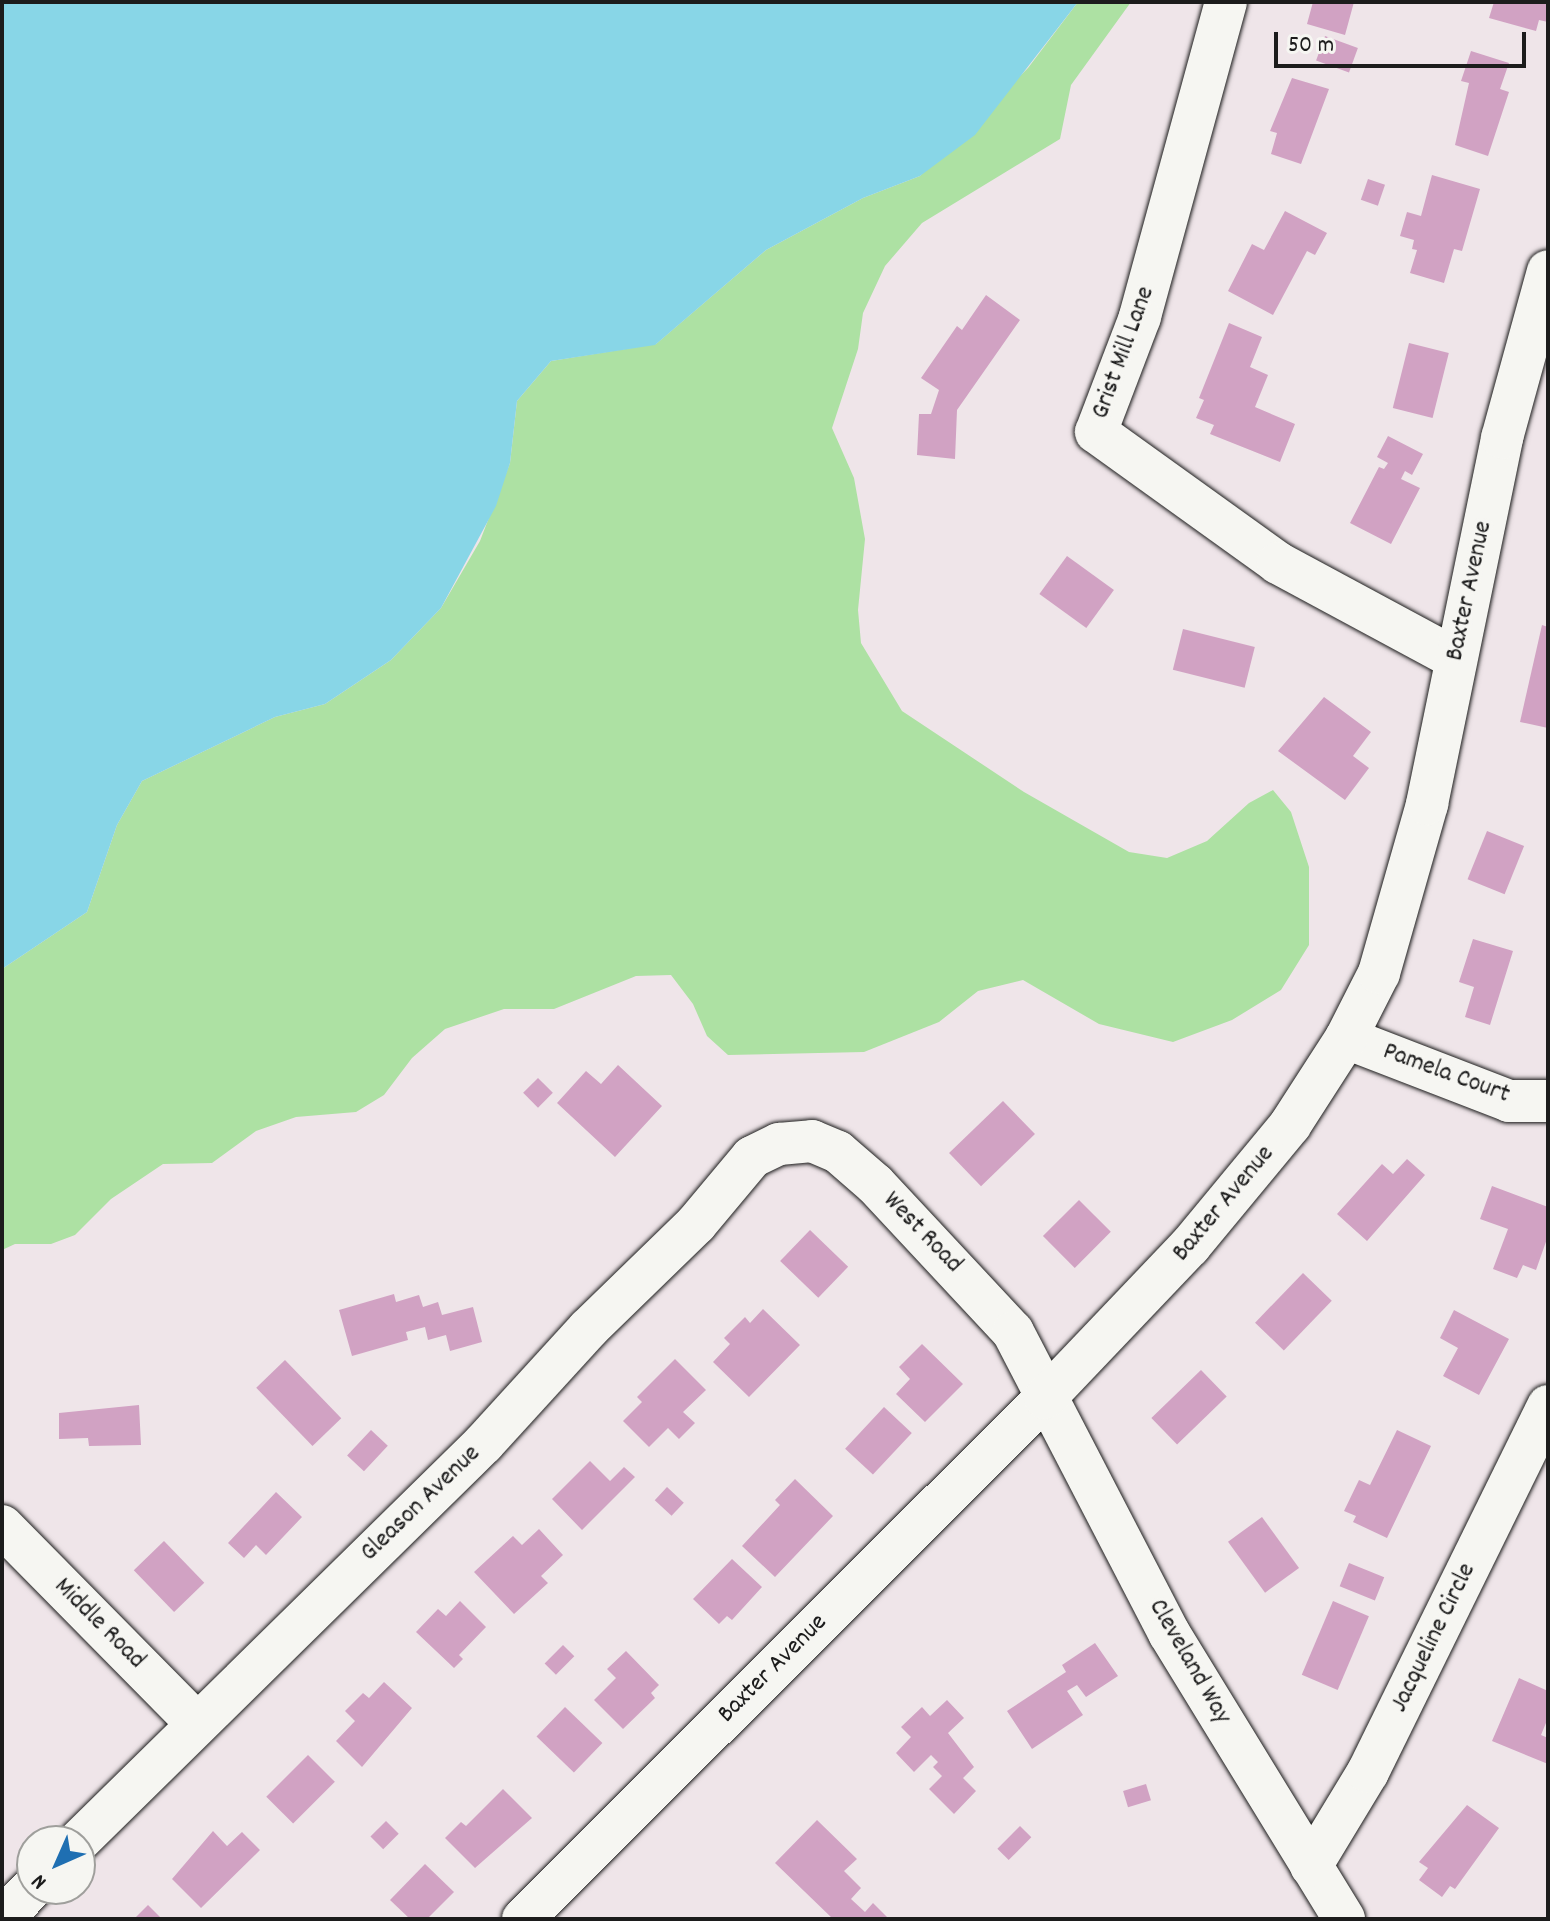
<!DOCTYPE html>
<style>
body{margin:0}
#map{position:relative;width:1550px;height:1921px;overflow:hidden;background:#efe5e9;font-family:Dekko,sans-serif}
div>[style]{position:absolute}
.green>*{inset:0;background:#ade1a3}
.water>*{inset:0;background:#88d6e7}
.building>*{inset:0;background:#d1a2c3;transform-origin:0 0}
.roads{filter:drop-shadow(0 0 2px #1c1c1c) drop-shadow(0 0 2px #1c1c1c)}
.minor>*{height:42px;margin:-21px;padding:0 21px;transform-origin:21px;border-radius:21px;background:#f6f6f2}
span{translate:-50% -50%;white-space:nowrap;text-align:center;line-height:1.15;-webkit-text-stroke:7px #f6f6f2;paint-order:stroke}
.street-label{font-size:26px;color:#1c1c1c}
.frame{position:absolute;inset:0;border:4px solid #1c1c1c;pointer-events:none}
.north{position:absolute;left:16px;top:1825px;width:80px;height:80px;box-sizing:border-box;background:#f6f6f2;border:2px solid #9f9f9c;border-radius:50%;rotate:225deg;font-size:22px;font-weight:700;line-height:32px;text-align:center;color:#1c1c1c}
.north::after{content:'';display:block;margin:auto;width:28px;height:36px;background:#1f6fb2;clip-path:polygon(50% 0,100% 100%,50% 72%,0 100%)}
.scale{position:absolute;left:1274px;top:32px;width:252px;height:36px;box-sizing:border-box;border:4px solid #1c1c1c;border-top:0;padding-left:10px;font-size:24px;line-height:28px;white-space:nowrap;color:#1c1c1c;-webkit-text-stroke:6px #f6f6f2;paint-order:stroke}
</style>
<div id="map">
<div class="green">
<div style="clip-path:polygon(1078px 2px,1131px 2px,1071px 85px,1060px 139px,922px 223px,885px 266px,863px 313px,858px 349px,832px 428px,854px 478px,865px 539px,858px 610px,861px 643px,902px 711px,1024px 792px,1129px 852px,1167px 858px,1207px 841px,1249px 803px,1273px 790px,1291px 812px,1309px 867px,1309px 945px,1281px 990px,1232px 1020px,1173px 1042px,1099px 1024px,1023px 980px,978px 991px,939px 1022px,864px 1052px,728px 1055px,707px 1036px,693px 1004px,671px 975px,636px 976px,554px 1009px,504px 1009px,445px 1029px,412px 1058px,384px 1095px,356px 1112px,296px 1117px,256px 1131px,212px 1163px,163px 1164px,111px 1199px,75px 1235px,51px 1244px,15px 1244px,2px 1250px,2px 969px,87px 912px,117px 825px,142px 781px,275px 717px,325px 704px,391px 660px,441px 608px,480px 541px,510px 463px,517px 401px,551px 361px,656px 344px,766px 250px,863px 198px,920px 176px,1028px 68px)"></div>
</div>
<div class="water">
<div style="clip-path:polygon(2px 2px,1078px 2px,975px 135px,920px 176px,863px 198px,766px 250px,655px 345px,551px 361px,517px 401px,510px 463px,496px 506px,441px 608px,391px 660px,325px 704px,275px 717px,142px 781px,117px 825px,87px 912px,2px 969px)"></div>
</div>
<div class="building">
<div style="clip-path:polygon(1313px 2px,1354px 2px,1345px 35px,1307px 24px)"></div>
<div style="clip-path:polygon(1494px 2px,1548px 2px,1548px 22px,1539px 20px,1536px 31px,1489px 18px)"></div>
<div style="left:1325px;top:36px;width:35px;height:26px;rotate:20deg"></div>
<div style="clip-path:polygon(1471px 51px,1509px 63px,1500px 89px,1509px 92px,1488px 156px,1455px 145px,1469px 83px,1461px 81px)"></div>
<div style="clip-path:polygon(1292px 78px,1329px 89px,1301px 164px,1271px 154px,1277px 133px,1270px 131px)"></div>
<div style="clip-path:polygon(1432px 175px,1480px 189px,1462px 251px,1454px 249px,1444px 283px,1410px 273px,1417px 250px,1412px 249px,1414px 240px,1400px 236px,1407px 212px,1421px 216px)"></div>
<div style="left:1368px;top:179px;width:18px;height:22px;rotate:19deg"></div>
<div style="clip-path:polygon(1285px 211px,1327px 233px,1315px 255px,1307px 251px,1273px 315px,1228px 291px,1252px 244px,1264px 250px)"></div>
<div style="clip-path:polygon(986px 295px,1020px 320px,957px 410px,955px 459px,917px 455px,919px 414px,931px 414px,939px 390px,921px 378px,957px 326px,962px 330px)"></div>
<div style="clip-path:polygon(1229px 323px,1262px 337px,1250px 367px,1268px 375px,1255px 407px,1295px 424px,1280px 462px,1210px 434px,1214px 425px,1196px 418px,1204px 400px,1199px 398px)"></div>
<div style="left:1409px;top:343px;width:41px;height:67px;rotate:14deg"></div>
<div style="clip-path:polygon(1388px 436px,1423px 454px,1412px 475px,1405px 471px,1401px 479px,1420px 488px,1391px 544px,1350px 523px,1379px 467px,1384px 469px,1388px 463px,1377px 457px)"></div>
<div style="left:1067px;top:556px;width:58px;height:47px;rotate:36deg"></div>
<div style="clip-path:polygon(1542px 625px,1548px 627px,1548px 728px,1520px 722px)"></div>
<div style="left:1183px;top:629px;width:74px;height:42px;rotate:14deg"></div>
<div style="clip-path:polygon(1324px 697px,1371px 732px,1353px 756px,1369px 768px,1345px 800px,1278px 751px)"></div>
<div style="left:1487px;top:831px;width:40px;height:52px;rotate:22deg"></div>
<div style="clip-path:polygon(1473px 939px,1513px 951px,1490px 1025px,1465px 1017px,1474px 987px,1459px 982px)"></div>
<div style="clip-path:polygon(618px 1065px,662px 1106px,615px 1157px,557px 1103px,586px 1071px,601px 1084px)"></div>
<div style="left:538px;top:1078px;width:21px;height:21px;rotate:45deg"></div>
<div style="left:1003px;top:1101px;width:46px;height:75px;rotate:46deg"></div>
<div style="clip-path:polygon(1407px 1159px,1425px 1175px,1367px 1241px,1337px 1214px,1382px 1164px,1393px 1174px)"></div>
<div style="clip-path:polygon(1492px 1186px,1548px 1207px,1548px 1236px,1536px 1270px,1523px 1265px,1517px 1278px,1493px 1269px,1508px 1229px,1480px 1219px)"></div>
<div style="left:1079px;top:1200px;width:45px;height:51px;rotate:45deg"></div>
<div style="left:810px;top:1230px;width:53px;height:43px;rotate:44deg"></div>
<div style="left:1303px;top:1273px;width:40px;height:69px;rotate:44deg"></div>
<div style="clip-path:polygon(394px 1294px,396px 1302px,419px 1295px,423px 1307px,438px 1302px,442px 1315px,473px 1307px,482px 1342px,450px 1351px,446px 1335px,428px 1340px,425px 1327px,406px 1332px,408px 1340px,352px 1356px,339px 1310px)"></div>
<div style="clip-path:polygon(763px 1309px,800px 1345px,749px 1397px,713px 1362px,730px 1344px,724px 1338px,745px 1317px,750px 1323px)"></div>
<div style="clip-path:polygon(1454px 1310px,1509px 1339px,1479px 1395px,1443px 1376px,1458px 1348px,1440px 1338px)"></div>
<div style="clip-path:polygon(922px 1344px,963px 1384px,925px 1422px,896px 1394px,910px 1379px,899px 1367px)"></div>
<div style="clip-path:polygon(675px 1359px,706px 1390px,683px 1412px,695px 1423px,679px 1439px,668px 1428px,649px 1447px,623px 1421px,642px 1402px,637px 1397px)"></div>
<div style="left:285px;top:1360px;width:81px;height:40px;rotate:46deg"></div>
<div style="left:1201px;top:1370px;width:37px;height:69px;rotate:46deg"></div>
<div style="clip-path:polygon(139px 1405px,141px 1445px,89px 1446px,88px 1438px,59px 1439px,59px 1413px)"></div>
<div style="left:884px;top:1407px;width:38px;height:57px;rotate:43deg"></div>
<div style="left:371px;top:1430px;width:23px;height:35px;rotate:43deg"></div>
<div style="clip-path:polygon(1397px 1430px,1431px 1446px,1387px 1538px,1353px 1522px,1356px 1516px,1344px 1511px,1359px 1480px,1370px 1485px)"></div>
<div style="clip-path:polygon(590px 1461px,610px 1481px,624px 1467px,635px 1477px,582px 1530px,552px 1499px)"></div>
<div style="clip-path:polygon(795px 1479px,833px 1516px,775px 1577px,742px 1546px,780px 1505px,775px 1500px)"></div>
<div style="left:667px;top:1487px;width:23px;height:18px;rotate:43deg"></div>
<div style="clip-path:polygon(276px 1492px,302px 1517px,266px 1555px,256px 1545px,244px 1558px,228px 1543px)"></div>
<div style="left:1262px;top:1517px;width:63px;height:42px;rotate:54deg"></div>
<div style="clip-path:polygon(539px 1529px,563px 1555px,541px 1576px,548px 1583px,514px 1614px,474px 1572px,513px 1536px,522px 1545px)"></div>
<div style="left:164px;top:1541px;width:58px;height:42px;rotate:46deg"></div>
<div style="clip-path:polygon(732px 1559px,762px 1587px,732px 1620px,727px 1616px,719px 1624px,693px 1599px)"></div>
<div style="left:1349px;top:1563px;width:38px;height:25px;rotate:22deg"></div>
<div style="clip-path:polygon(460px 1601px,486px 1627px,459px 1655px,463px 1659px,454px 1668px,416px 1632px,438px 1609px,446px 1616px)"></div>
<div style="left:1333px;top:1601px;width:39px;height:80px;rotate:23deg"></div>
<div style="clip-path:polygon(1095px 1643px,1118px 1676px,1086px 1697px,1077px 1685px,1067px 1691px,1083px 1715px,1032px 1749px,1007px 1711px,1066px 1672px,1062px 1665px)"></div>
<div style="left:563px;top:1645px;width:16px;height:26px;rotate:45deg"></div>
<div style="clip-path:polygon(626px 1651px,659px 1685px,651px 1693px,655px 1698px,623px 1729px,594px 1700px,616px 1678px,607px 1669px)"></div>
<div style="clip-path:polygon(1519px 1678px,1548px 1691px,1548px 1718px,1541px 1735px,1548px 1738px,1548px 1764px,1492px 1741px)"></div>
<div style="clip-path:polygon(384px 1682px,412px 1708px,362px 1767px,336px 1741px,355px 1721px,345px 1711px,363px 1693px,369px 1698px)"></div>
<div style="clip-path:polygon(947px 1700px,964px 1718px,948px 1733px,974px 1767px,963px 1778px,976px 1791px,954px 1814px,929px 1789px,942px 1776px,933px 1767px,938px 1762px,931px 1755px,914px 1772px,896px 1753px,911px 1737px,901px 1727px,922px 1707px,930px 1716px)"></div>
<div style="left:565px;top:1707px;width:52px;height:41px;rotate:44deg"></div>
<div style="left:308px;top:1755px;width:38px;height:59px;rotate:45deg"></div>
<div style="left:1146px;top:1784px;width:17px;height:24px;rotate:73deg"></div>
<div style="clip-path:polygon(503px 1789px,532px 1818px,475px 1868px,445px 1838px,461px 1822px,466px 1826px)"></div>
<div style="clip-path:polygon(1467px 1805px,1499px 1828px,1455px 1889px,1450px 1886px,1442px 1897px,1419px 1880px,1428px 1868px,1419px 1862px)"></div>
<div style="clip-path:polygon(817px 1820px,857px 1859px,844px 1871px,861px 1888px,851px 1899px,865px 1912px,873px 1903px,889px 1919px,833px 1919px,775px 1863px)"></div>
<div style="left:386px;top:1821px;width:18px;height:22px;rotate:45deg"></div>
<div style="left:1020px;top:1826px;width:16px;height:32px;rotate:45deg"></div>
<div style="clip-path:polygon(213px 1831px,227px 1846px,242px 1832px,260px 1850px,201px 1908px,172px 1879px)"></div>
<div style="clip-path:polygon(425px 1864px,454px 1892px,427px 1919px,410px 1919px,390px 1900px)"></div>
<div style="clip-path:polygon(148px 1905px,162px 1919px,134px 1919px)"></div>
</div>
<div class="roads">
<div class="minor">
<div style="left:1226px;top:2px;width:327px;rotate:105.3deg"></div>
<div style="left:1140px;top:317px;width:123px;rotate:110.9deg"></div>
<div style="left:1096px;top:432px;width:224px;rotate:35.7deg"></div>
<div style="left:1278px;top:563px;width:202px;rotate:28.3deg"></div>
<div style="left:1346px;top:1038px;width:175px;rotate:21.1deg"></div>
<div style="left:1509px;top:1101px;width:39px"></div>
<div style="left:2px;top:1526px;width:275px;rotate:45.4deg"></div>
<div style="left:79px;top:1841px;width:568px;rotate:-44.5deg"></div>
<div style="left:484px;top:1443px;width:154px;rotate:-47.6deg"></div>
<div style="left:588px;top:1329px;width:151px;rotate:-44.2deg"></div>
<div style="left:696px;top:1224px;width:87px;rotate:-50.1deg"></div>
<div style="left:752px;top:1157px;width:30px;rotate:-26deg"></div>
<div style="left:779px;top:1144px;width:33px;rotate:-5deg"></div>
<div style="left:812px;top:1141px;width:28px;rotate:23deg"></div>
<div style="left:838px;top:1152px;width:49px;rotate:40.9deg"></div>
<div style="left:875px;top:1184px;width:202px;rotate:47deg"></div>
<div style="left:1013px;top:1332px;width:339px;rotate:62.6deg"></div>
<div style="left:1169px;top:1633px;width:335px;rotate:58.5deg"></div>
<div style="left:1311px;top:1866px;width:110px;rotate:-58.8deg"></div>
<div style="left:1368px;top:1772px;width:408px;rotate:-63.8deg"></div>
<div style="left:2px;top:1919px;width:43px;rotate:-45.9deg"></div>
<div style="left:523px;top:1919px;width:738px;rotate:-44.95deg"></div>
<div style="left:1045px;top:1398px;width:210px;rotate:-46.4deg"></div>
<div style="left:1190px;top:1246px;width:157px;rotate:-50.4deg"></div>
<div style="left:1290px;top:1125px;width:103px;rotate:-57.2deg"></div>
<div style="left:1346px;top:1038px;width:73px;rotate:-63.1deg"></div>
<div style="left:1379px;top:973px;width:176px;rotate:-74.1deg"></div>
<div style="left:1427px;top:804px;width:374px;rotate:-78.4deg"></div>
<div style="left:1502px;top:438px;width:173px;rotate:-74.6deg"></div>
</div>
</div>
<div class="street-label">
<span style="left:1124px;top:353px;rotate:-70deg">Grist Mill Lane</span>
<span style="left:1470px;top:591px;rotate:-78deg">Baxter Avenue</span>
<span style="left:1446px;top:1074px;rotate:20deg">Pamela Court</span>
<span style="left:1224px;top:1204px;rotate:-50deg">Baxter Avenue</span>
<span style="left:922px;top:1233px;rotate:46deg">West Road</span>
<span style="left:421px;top:1504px;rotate:-44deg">Gleason Avenue</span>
<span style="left:99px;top:1624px;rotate:45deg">Middle Road</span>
<span style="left:1434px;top:1638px;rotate:-64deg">Jacqueline Circle</span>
<span style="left:1189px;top:1662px;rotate:60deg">Cleveland Way</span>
<span style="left:773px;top:1669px;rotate:-45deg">Baxter Avenue</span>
</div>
<div class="frame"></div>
<div class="north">N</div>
<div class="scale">50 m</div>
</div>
